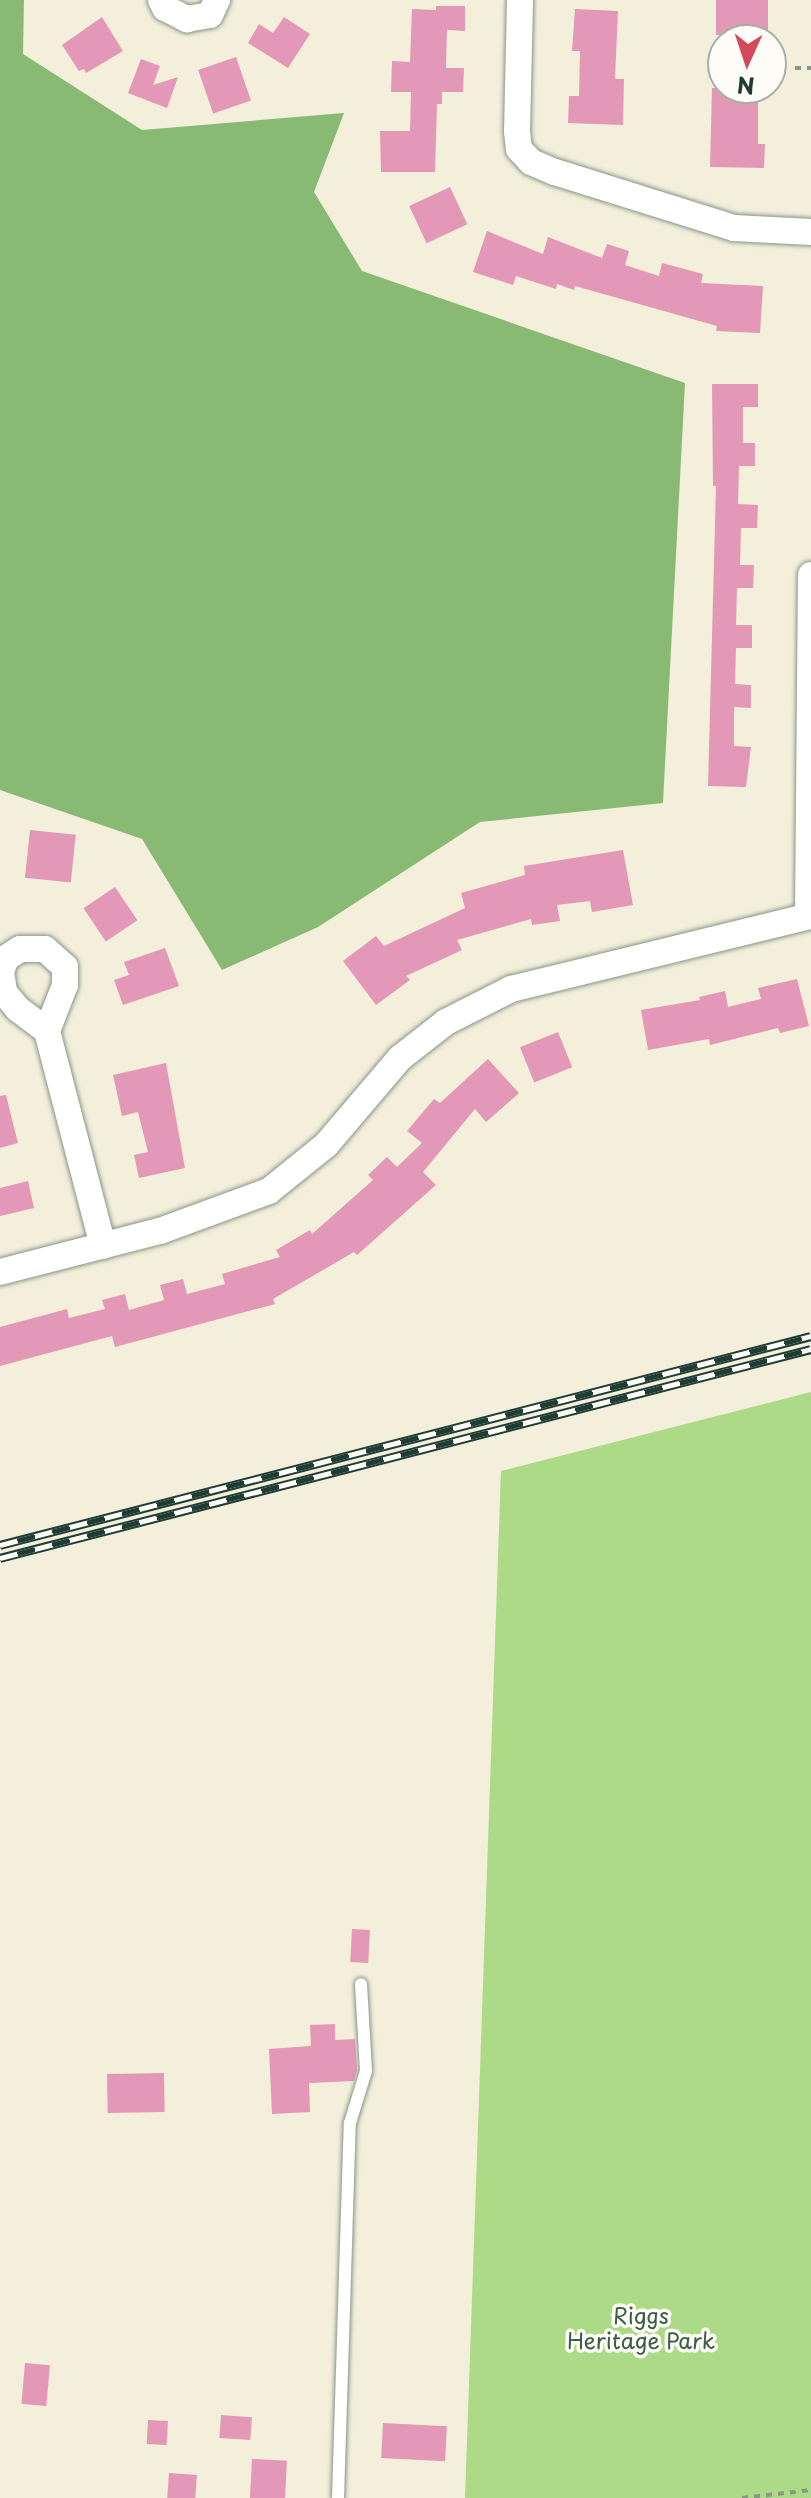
<!DOCTYPE html>
<style>
body{margin:0}
#map{position:relative;width:811px;height:2498px;overflow:hidden;background:#f3efdb;font-family:"Playpen Sans",sans-serif}
div>[style]{position:absolute}
.green>*{inset:0;background:#acda87}
.forest>*{inset:0;background:#89ba74}
.building>*{inset:0;background:#e398b7;transform-origin:0 0}
.path>*{height:4px;margin-top:-2px;transform-origin:0;background:repeating-linear-gradient(90deg,#899688 0 6px,transparent 0 12px)}
.roads{filter:drop-shadow(0 0 2px #899688) drop-shadow(0 0 2px #899688)}
.lane>*{height:12px;margin:-6px;padding:0 6px;transform-origin:6px;border-radius:6px;background:#fff}
.street>*{height:26px;margin:-13px;padding:0 13px;transform-origin:13px;border-radius:13px;background:#fff}
.rail>*{height:9px;margin-top:-4.5px;transform-origin:0;background:repeating-linear-gradient(90deg,#fdfcf7 0 18px,#1f3d34 0 36px);box-sizing:border-box;border-block:2px solid #1f3d34}
span{translate:-50% -50%;white-space:nowrap;text-align:center;line-height:1.15;-webkit-text-stroke:7px #fdfcf7;paint-order:stroke}
.park-label{font-size:22px;color:#3b5c45}
.north{position:absolute;left:707px;top:24px;width:80px;height:80px;box-sizing:border-box;background:#fdfcf7;border:2px solid #a4b0a9;border-radius:50%;rotate:183deg;font-size:22px;font-weight:700;line-height:32px;text-align:center;color:#1f3d34}
.north::after{content:'';display:block;margin:auto;width:28px;height:36px;background:#d1495b;clip-path:polygon(50% 0,100% 100%,50% 72%,0 100%)}
</style>
<div id="map">
<div class="green">
<div style="clip-path:polygon(811px 1392px,811px 2498px,465px 2498px,501px 1471px)"></div>
</div>
<div class="forest">
<div style="clip-path:polygon(0 0,24px 0,23px 54px,142px 130px,344px 113px,314px 192px,362px 271px,685px 383px,663px 803px,480px 822px,318px 927px,222px 970px,142px 839px,0 790px)"></div>
</div>
<div class="building">
<div style="left:716px;top:0;width:52px;height:35px"></div>
<div style="clip-path:polygon(436px 6px,465px 6px,465px 31px,447px 30px,446px 68px,464px 68px,463px 92px,442px 92px,442px 104px,437px 104px,435px 172px,381px 172px,380px 131px,410px 131px,411px 92px,391px 92px,392px 61px,410px 62px,412px 9px,436px 10px)"></div>
<div style="clip-path:polygon(575px 9px,618px 11px,615px 79px,624px 79px,623px 125px,568px 123px,569px 96px,579px 96px,580px 51px,572px 51px)"></div>
<div style="clip-path:polygon(102px 17px,123px 51px,86px 73px,84px 69px,79px 71px,62px 45px)"></div>
<div style="clip-path:polygon(284px 17px,310px 34px,288px 68px,248px 43px,259px 24px,273px 33px)"></div>
<div style="left:236px;top:57px;width:46px;height:40px;rotate:71deg"></div>
<div style="clip-path:polygon(141px 59px,160px 66px,153px 85px,178px 77px,167px 108px,128px 93px)"></div>
<div style="clip-path:polygon(712px 88px,758px 88px,758px 144px,765px 144px,764px 168px,710px 167px)"></div>
<div style="left:450px;top:187px;width:41px;height:45px;rotate:65deg"></div>
<div style="clip-path:polygon(487px 231px,543px 254px,548px 237px,602px 258px,607px 244px,629px 251px,625px 265px,659px 276px,662px 263px,703px 274px,701px 283px,763px 286px,760px 333px,716px 331px,717px 326px,575px 286px,574px 290px,557px 284px,556px 289px,516px 276px,513px 285px,473px 272px)"></div>
<div style="clip-path:polygon(712px 384px,758px 384px,758px 407px,743px 407px,743px 443px,755px 443px,755px 466px,739px 466px,738px 504px,758px 505px,757px 528px,741px 528px,740px 565px,754px 565px,753px 588px,737px 588px,736px 625px,752px 625px,752px 648px,736px 648px,735px 684px,751px 685px,751px 708px,734px 707px,734px 746px,751px 747px,746px 787px,708px 786px,716px 486px,713px 486px)"></div>
<div style="left:30px;top:830px;width:46px;height:48px;rotate:6deg"></div>
<div style="clip-path:polygon(623px 850px,633px 905px,592px 912px,590px 901px,557px 905px,560px 921px,532px 925px,531px 919px,457px 940px,462px 950px,406px 976px,410px 980px,376px 1005px,343px 961px,376px 936px,384px 946px,465px 908px,461px 893px,525px 875px,524px 866px)"></div>
<div style="left:115px;top:887px;width:40px;height:38px;rotate:56deg"></div>
<div style="clip-path:polygon(165px 948px,179px 986px,123px 1005px,114px 980px,129px 975px,124px 962px)"></div>
<div style="clip-path:polygon(797px 979px,809px 1026px,780px 1033px,778px 1028px,710px 1045px,709px 1039px,648px 1050px,641px 1010px,700px 1000px,699px 997px,725px 991px,728px 1007px,761px 999px,758px 988px)"></div>
<div style="left:558px;top:1032px;width:38px;height:41px;rotate:68deg"></div>
<div style="clip-path:polygon(488px 1059px,519px 1093px,486px 1122px,475px 1109px,423px 1172px,436px 1185px,357px 1255px,354px 1252px,273px 1299px,275px 1304px,115px 1347px,112px 1336px,0 1366px,0 1327px,67px 1309px,69px 1318px,105px 1309px,102px 1300px,125px 1294px,129px 1310px,164px 1300px,160px 1285px,183px 1279px,187px 1294px,225px 1284px,222px 1274px,280px 1257px,276px 1250px,310px 1230px,312px 1234px,373px 1180px,368px 1175px,387px 1157px,397px 1167px,422px 1143px,407px 1131px,434px 1099px,440px 1103px)"></div>
<div style="clip-path:polygon(166px 1063px,185px 1168px,139px 1178px,134px 1155px,148px 1152px,138px 1112px,122px 1116px,113px 1075px)"></div>
<div style="clip-path:polygon(6px 1095px,18px 1143px,0 1148px,0 1096px)"></div>
<div style="clip-path:polygon(28px 1181px,34px 1208px,0 1216px,0 1188px)"></div>
<div style="left:352px;top:1929px;width:18px;height:33px;rotate:3deg"></div>
<div style="clip-path:polygon(335px 2024px,335px 2040px,355px 2039px,357px 2070px,354px 2081px,309px 2083px,310px 2112px,272px 2114px,269px 2049px,311px 2046px,310px 2025px)"></div>
<div style="left:164px;top:2073px;width:39px;height:57px;rotate:89deg"></div>
<div style="left:25px;top:2363px;width:25px;height:41px;rotate:5deg"></div>
<div style="left:221px;top:2415px;width:31px;height:23px;rotate:4deg"></div>
<div style="left:148px;top:2420px;width:20px;height:24px;rotate:3deg"></div>
<div style="left:383px;top:2423px;width:64px;height:35px;rotate:3deg"></div>
<div style="left:252px;top:2459px;width:35px;height:39px;rotate:3deg"></div>
<div style="left:169px;top:2473px;width:28px;height:25px;rotate:4deg"></div>
</div>
<div class="path">
<div style="left:795px;top:68px;width:16px"></div>
<div style="left:742px;top:2498px;width:69px;rotate:-6.6deg"></div>
</div>
<div class="roads">
<div class="lane">
<div style="left:338px;top:2498px;width:375px;rotate:-88.2deg"></div>
<div style="left:350px;top:2123px;width:54px;rotate:-72.9deg"></div>
<div style="left:366px;top:2071px;width:87px;rotate:-93.3deg"></div>
</div>
<div class="street">
<div style="left:161px;top:0;width:9px;rotate:63deg"></div>
<div style="left:165px;top:8px;width:25px;rotate:27deg"></div>
<div style="left:187px;top:19px;width:23px;rotate:-10deg"></div>
<div style="left:210px;top:15px;width:17px;rotate:-65deg"></div>
<div style="left:520px;top:0;width:131px;rotate:91.3deg"></div>
<div style="left:517px;top:131px;width:18px;rotate:84deg"></div>
<div style="left:519px;top:149px;width:18px;rotate:47deg"></div>
<div style="left:531px;top:162px;width:26px;rotate:23deg"></div>
<div style="left:555px;top:172px;width:188px;rotate:17.4deg"></div>
<div style="left:734px;top:228px;width:77px;rotate:3deg"></div>
<div style="left:808px;top:916px;width:341px;rotate:-89.5deg"></div>
<div style="left:47px;top:1031px;width:49px;rotate:-68.6deg"></div>
<div style="left:65px;top:985px;width:18px;rotate:-90deg"></div>
<div style="left:65px;top:967px;width:27px;rotate:-138deg"></div>
<div style="left:45px;top:949px;width:25px;rotate:180deg"></div>
<div style="left:20px;top:949px;width:17px;rotate:147deg"></div>
<div style="left:6px;top:958px;width:15px;rotate:110deg"></div>
<div style="left:1px;top:972px;width:20px;rotate:81deg"></div>
<div style="left:4px;top:992px;width:22px;rotate:51deg"></div>
<div style="left:18px;top:1009px;width:36px;rotate:37deg"></div>
<div style="left:47px;top:1031px;width:222px;rotate:75.4deg"></div>
<div style="left:0;top:1272px;width:165px;rotate:-14.4deg"></div>
<div style="left:160px;top:1231px;width:116px;rotate:-20.2deg"></div>
<div style="left:269px;top:1191px;width:73px;rotate:-38.9deg"></div>
<div style="left:326px;top:1145px;width:114px;rotate:-49.6deg"></div>
<div style="left:400px;top:1058px;width:58px;rotate:-38deg"></div>
<div style="left:446px;top:1022px;width:73px;rotate:-26.9deg"></div>
<div style="left:511px;top:989px;width:309px;rotate:-13.7deg"></div>
</div>
</div>
<div class="rail">
<div style="left:0;top:1545px;width:837px;rotate:-14.45deg"></div>
<div style="left:0;top:1558px;width:837px;rotate:-14.45deg"></div>
</div>
<div class="park-label">
<span style="left:641px;top:2327px">Riggs<br>Heritage Park</span>
</div>
<div class="north">N</div>
</div>
